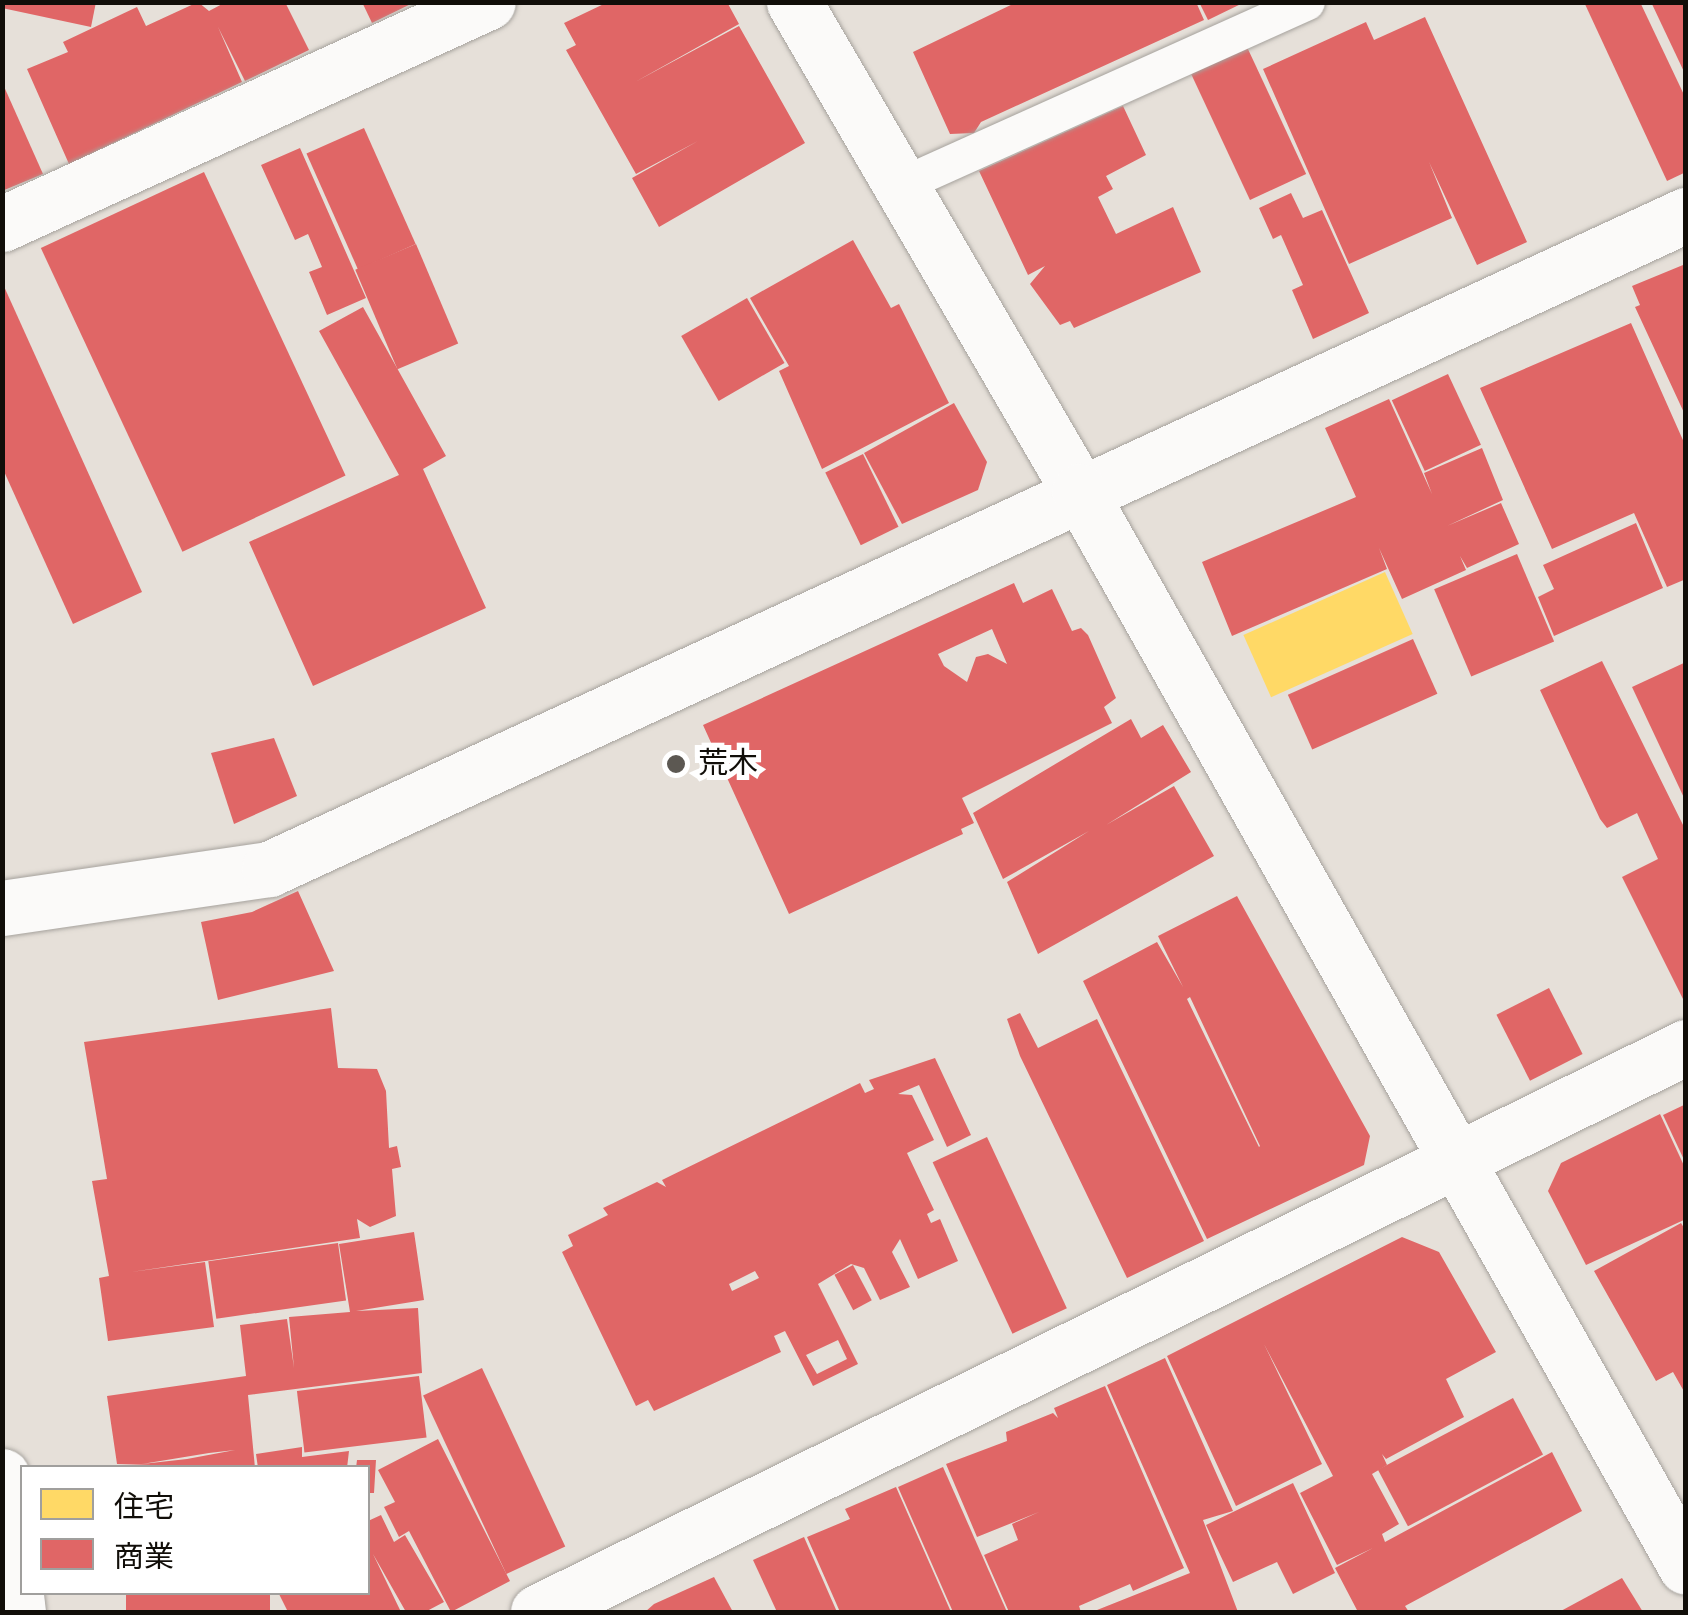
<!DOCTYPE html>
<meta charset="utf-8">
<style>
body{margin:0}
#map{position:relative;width:1688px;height:1615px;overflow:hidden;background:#e6e0d9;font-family:"Sofia Sans Condensed","Noto Sans JP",sans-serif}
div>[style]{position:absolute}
.homes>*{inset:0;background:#ffd966;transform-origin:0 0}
.shops>*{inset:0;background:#e06666;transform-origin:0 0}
.roads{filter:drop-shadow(0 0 2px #a6a29d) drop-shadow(0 0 2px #a6a29d)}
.service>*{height:35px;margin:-17.5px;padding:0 17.5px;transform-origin:17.5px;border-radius:17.5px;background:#fbfaf9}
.pedestrian>*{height:55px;margin:-27.5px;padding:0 27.5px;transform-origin:27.5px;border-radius:27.5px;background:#fbfaf9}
.minor>*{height:55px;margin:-27.5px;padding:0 27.5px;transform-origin:27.5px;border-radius:27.5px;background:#fbfaf9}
.tertiary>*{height:55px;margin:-27.5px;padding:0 27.5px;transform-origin:27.5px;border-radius:27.5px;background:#fbfaf9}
.dots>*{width:28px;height:28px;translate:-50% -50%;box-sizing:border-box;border:5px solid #fff;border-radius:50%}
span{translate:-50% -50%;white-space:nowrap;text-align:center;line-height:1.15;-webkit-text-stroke:10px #fff;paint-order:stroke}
.poi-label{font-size:30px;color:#110e09}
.left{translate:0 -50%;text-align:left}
.frame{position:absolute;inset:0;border:5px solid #110e09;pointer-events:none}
.legend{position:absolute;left:20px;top:1465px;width:350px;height:130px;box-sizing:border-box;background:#fff;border:2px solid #a09f9d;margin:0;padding:12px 18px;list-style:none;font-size:30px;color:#110e09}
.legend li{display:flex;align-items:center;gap:20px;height:50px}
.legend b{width:50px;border:2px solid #a09f9d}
</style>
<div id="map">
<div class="homes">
<div style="left:1385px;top:572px;width:68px;height:155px;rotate:66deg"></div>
</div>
<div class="shops">
<div style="clip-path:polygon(2px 2px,96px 2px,91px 27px,2px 8px)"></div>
<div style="clip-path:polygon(198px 2px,209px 11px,226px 2px,285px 2px,309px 50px,245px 81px,218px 27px,242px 82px,69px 164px,27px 69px,68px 52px,63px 42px,137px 7px,146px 26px)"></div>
<div style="clip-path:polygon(362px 2px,415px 2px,372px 23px)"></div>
<div style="clip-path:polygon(608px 2px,727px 2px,739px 24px,635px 82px,739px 26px,805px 143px,659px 227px,632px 178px,698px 141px,636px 174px,566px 50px,576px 45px,564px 23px)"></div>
<div style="clip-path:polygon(1017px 2px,1196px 2px,1204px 20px,981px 122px,974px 133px,950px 134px,913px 52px)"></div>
<div style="clip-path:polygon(1199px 2px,1245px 2px,1208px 20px)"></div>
<div style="clip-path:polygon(1584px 2px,1640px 2px,1686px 99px,1686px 172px,1667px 181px)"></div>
<div style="clip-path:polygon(1651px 2px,1686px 2px,1686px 76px)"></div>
<div style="clip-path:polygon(1425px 17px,1527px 242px,1477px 265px,1429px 162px,1452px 218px,1349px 264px,1263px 69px,1366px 22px,1374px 40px)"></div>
<div style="left:1247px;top:47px;width:140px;height:62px;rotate:65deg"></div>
<div style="clip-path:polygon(2px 82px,43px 174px,2px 191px)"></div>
<div style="clip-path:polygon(1123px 106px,1146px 155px,1106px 176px,1113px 189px,1098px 197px,1116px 234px,1173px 207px,1201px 272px,1074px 328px,1070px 321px,1060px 325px,1030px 284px,1045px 266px,1028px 275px,979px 171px)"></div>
<div style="left:364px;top:128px;width:127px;height:63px;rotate:66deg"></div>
<div style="clip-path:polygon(300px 148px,366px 298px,327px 315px,309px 272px,322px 267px,308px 234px,295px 240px,261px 165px)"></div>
<div style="left:204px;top:172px;width:335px;height:180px;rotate:65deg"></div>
<div style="clip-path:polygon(1291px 193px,1303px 218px,1322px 210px,1369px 313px,1313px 339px,1292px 290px,1303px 285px,1281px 235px,1273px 239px,1259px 208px)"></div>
<div style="clip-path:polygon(853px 240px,891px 308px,899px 304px,949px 403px,822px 469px,779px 371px,789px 366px,750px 298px)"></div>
<div style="left:416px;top:244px;width:108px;height:66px;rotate:67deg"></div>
<div style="clip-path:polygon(1683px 265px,1686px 271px,1686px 417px,1635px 307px,1640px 305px,1632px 286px)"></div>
<div style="clip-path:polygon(2px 282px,142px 592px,73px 624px,2px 467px)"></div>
<div style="left:747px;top:298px;width:75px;height:76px;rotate:60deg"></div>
<div style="clip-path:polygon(363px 307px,446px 456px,423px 469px,486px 608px,313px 686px,249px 542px,399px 475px,319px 331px)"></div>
<div style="clip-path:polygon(1631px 323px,1686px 447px,1686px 579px,1667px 587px,1634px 513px,1552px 549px,1480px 388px)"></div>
<div style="left:1448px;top:374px;width:78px;height:62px;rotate:65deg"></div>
<div style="clip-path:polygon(1389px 399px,1432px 494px,1424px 473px,1482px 448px,1503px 500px,1447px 526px,1501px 503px,1519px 544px,1467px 568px,1460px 556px,1466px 570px,1402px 599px,1379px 548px,1387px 569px,1232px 636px,1202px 562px,1356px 497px,1325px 428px)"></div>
<div style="clip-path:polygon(954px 403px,987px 462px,978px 490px,902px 524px,864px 453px)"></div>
<div style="left:863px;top:454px;width:81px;height:42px;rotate:64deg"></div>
<div style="clip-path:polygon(1636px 523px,1663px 588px,1554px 636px,1538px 597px,1554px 589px,1543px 565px)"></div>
<div style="left:1517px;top:554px;width:95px;height:90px;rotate:67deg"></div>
<div style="clip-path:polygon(evenodd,1014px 583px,1023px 603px,1052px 589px,1072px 631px,1081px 628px,1088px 635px,1116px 698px,1104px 707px,1112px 723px,962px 798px,974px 823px,961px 829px,963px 834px,789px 914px,703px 725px,1014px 583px,992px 629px,1007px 664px,988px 654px,976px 657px,967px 682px,944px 666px,938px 654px,992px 629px)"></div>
<div style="left:1413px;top:639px;width:60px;height:137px;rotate:66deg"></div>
<div style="clip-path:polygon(1602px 661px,1686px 831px,1686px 1005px,1622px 877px,1658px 859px,1637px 813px,1607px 828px,1600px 819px,1540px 690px)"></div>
<div style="clip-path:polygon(1686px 662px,1686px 802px,1632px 687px)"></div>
<div style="clip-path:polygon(1131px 719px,1141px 738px,1163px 725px,1191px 772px,1106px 825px,1174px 786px,1214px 856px,1038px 954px,1007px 882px,1089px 831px,1003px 879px,973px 813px)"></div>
<div style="clip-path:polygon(274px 738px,297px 796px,234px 824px,211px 753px)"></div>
<div style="clip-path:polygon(298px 891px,334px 971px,218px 1000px,201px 922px,252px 912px)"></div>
<div style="clip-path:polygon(evenodd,1237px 896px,1370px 1136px,1364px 1165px,1207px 1239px,1083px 981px,1157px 942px,1183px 987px,1158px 936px,1237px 896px,1190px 997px,1260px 1146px,1259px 1147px,1187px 999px,1190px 997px)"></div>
<div style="left:1549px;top:988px;width:74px;height:59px;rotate:63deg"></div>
<div style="clip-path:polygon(331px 1008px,338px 1068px,377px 1069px,386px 1091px,389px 1148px,397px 1146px,401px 1167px,392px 1169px,396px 1216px,370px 1227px,357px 1219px,360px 1238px,131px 1272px,205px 1262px,214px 1327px,108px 1341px,99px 1278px,109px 1276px,92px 1181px,107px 1179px,84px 1042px)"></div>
<div style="clip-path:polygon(1020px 1013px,1038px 1048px,1097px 1019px,1204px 1241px,1127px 1278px,1020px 1056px,1007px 1019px)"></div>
<div style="clip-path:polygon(evenodd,935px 1058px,971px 1135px,947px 1147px,919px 1085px,898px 1094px,912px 1095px,934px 1140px,907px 1153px,934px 1210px,927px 1214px,931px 1223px,940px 1219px,958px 1261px,918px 1279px,900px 1239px,892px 1252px,910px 1287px,880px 1300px,864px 1268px,851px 1264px,818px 1284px,858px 1364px,813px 1386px,785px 1331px,774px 1336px,781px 1352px,654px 1411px,648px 1400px,636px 1406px,562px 1252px,573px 1246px,568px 1235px,608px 1215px,603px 1208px,657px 1182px,666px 1187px,662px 1180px,860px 1083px,865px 1093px,874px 1089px,869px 1080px,935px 1058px,755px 1271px,759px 1278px,732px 1291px,729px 1284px,755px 1271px,935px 1058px,838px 1340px,847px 1359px,817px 1374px,806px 1355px,838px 1340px)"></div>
<div style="clip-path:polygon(1686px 1104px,1686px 1164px,1663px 1115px)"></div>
<div style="clip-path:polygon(1660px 1114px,1686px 1170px,1686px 1219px,1586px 1265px,1548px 1191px,1561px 1163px)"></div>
<div style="left:987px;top:1137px;width:189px;height:60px;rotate:65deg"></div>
<div style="clip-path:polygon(1681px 1223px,1686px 1231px,1686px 1395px,1673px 1372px,1656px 1381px,1594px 1271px)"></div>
<div style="clip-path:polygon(evenodd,414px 1232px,424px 1300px,356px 1311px,418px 1308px,422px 1373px,248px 1395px,255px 1468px,117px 1464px,107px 1396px,246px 1376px,240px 1325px,287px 1319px,294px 1368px,289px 1317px,350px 1312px,339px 1244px,414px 1232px,235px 1450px,187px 1459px,142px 1464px,209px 1453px,235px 1450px)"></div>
<div style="clip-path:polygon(1402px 1237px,1439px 1252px,1496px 1352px,1446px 1379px,1464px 1417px,1386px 1459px,1382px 1454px,1387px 1465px,1372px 1474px,1399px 1524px,1382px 1534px,1385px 1542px,1552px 1452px,1582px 1511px,1405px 1606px,1409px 1612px,1358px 1612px,1335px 1568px,1373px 1548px,1337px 1565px,1300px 1493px,1333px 1476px,1264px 1344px,1322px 1464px,1236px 1506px,1167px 1356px)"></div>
<div style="left:338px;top:1243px;width:58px;height:131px;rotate:82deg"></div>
<div style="left:853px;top:1265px;width:40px;height:21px;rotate:62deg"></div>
<div style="clip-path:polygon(1165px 1358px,1233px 1511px,1203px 1520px,1238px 1612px,1092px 1612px,1190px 1573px,1107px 1385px)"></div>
<div style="left:482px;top:1368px;width:197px;height:65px;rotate:65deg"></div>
<div style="left:419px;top:1376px;width:62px;height:123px;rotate:83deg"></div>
<div style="clip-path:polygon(1105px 1386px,1184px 1568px,1133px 1591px,1130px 1584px,1079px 1606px,1081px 1612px,1009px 1612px,984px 1555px,1018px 1540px,1012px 1524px,1039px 1512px,977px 1537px,946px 1464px,1007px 1441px,1006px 1432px,1053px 1413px,1058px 1418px,1054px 1408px)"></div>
<div style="left:1513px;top:1398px;width:64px;height:153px;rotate:62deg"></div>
<div style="clip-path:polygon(438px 1439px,510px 1581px,451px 1612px,409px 1531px,399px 1537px,384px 1507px,395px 1502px,378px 1470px)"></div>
<div style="clip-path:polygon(302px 1447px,302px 1457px,349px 1451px,347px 1468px,258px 1468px,256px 1454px)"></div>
<div style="clip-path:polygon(357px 1460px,376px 1460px,374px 1493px,368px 1493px,368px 1468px,356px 1468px)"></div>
<div style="clip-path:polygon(943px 1467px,1007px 1612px,953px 1612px,898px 1487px)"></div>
<div style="clip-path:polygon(1293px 1483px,1335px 1573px,1293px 1594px,1277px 1562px,1233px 1582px,1206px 1525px)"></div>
<div style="clip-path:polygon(896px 1487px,951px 1612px,840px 1612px,807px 1537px,850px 1519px,845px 1509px)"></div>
<div style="clip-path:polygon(381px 1515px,394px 1542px,405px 1535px,444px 1602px,425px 1612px,406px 1612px,373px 1554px,401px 1612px,288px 1612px,278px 1592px,368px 1592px,368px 1521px)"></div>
<div style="clip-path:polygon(804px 1537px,837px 1612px,777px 1612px,753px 1560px)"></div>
<div style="clip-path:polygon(714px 1577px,733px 1612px,645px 1612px,654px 1604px)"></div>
<div style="clip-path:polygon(1622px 1578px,1643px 1612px,1559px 1612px)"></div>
<div style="left:126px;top:1592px;width:144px;height:20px"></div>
</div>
<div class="roads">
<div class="service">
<div style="left:900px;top:185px;width:446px;rotate:-24.2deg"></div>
</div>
<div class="pedestrian">
<div style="left:538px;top:1612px;width:1280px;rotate:-26.2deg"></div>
</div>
<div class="minor">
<div style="left:2px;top:224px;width:534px;rotate:-24.55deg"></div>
<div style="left:2px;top:908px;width:270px;rotate:-8.3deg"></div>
<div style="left:269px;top:869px;width:1561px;rotate:-24.78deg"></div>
</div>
<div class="tertiary">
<div style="left:794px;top:2px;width:566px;rotate:59.77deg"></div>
<div style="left:1079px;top:491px;width:1235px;rotate:60.57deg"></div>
<div style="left:2px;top:1476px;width:137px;rotate:83.3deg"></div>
</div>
</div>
<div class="dots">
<div style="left:676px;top:764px;background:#5c5852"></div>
</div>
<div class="poi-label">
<span class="left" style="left:698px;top:764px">荒木</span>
</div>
<div class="frame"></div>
<ul class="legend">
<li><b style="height:28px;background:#ffd966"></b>住宅</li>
<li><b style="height:28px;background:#e06666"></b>商業</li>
</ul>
</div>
